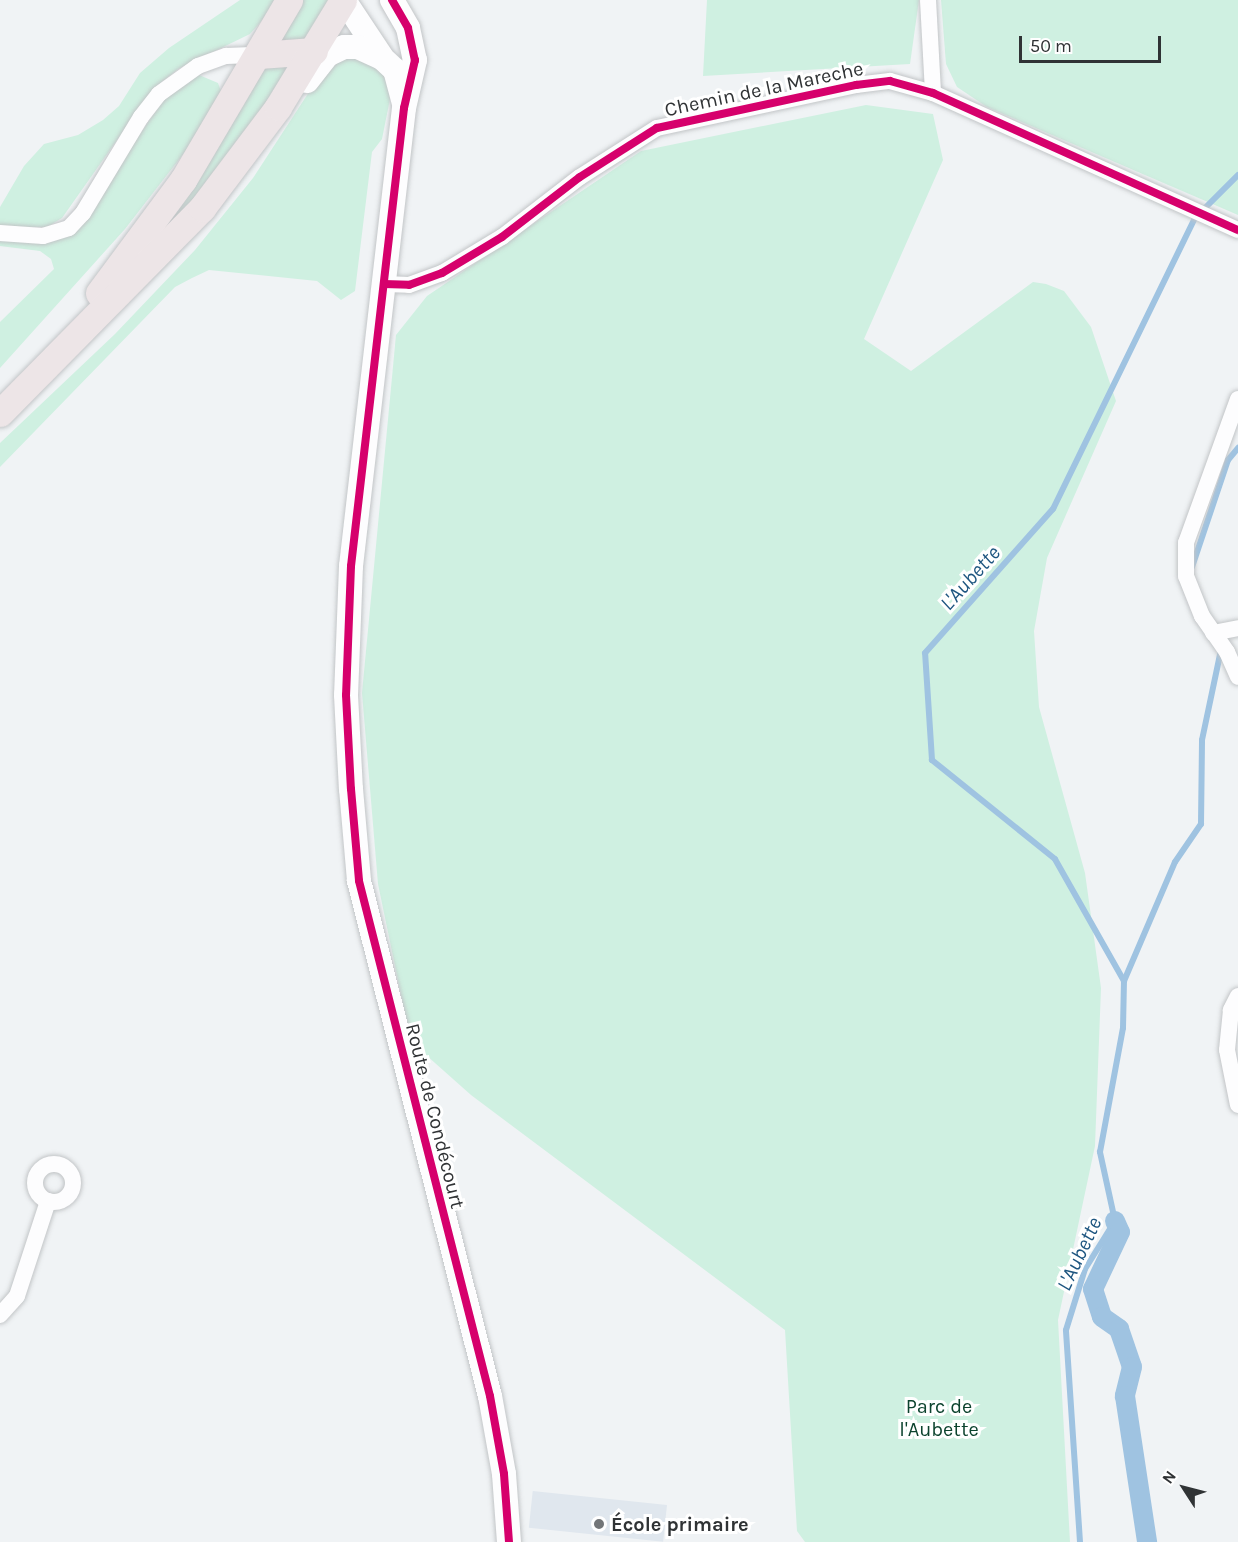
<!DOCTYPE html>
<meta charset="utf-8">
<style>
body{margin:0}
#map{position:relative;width:1238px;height:1542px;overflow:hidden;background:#f0f3f5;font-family:Karla,sans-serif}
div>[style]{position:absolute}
.built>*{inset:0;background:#e0e7ee;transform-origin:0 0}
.green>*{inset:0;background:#cff0e1}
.stream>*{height:6px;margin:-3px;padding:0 3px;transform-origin:3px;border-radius:3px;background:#9fc3e1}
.canal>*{height:20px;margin:-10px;padding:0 10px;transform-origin:10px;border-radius:10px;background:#9fc3e1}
.roads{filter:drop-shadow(0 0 2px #c2c5c7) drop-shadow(0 0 2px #c2c5c7)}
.street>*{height:16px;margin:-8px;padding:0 8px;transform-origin:8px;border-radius:8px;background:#fdfdfe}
.street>.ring{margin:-8px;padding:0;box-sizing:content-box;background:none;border:16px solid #fdfdfe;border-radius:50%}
.secondary>*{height:24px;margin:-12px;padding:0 12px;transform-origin:12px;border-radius:12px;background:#fdfdfe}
.primary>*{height:27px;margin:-13.5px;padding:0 13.5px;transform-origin:13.5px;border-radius:13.5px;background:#ede5e7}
.cycleway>*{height:8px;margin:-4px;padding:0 4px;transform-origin:4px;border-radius:4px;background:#d6006c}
.dots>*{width:16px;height:16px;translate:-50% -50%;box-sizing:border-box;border:3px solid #fff;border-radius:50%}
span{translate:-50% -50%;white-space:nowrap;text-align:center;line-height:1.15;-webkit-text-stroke:6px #fff;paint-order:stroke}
.street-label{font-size:20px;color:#303335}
.park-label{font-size:20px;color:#0c432e}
.poi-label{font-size:20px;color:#303335;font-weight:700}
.left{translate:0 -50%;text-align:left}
.water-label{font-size:21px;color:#1e5680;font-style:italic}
.north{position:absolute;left:1154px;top:1458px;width:60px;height:60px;-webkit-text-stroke:4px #fff;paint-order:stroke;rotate:306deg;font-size:16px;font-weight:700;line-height:24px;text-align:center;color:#303335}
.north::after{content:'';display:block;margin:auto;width:21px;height:27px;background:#303335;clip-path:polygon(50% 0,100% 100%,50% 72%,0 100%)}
.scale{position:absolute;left:1019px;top:36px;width:142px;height:27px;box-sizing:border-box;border:3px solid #303335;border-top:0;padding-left:8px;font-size:18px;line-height:21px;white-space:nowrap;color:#303335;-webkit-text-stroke:4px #fff;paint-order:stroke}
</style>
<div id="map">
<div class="built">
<div style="left:667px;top:1505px;width:37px;height:135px;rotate:96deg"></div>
</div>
<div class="green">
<div style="clip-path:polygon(240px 0,280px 0,250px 34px,178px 69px,153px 89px,62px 218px,47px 227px,0 227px,0 207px,24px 166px,44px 144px,78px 135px,103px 120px,119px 106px,140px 73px,169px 48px)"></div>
<div style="clip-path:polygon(297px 0,328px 0,310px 42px,274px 48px)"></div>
<div style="clip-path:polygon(707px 0,919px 0,910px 64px,703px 76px)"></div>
<div style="clip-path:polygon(941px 0,1238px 0,1238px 215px,987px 107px,957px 87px,946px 64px)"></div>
<div style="clip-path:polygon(349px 53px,381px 65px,392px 89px,382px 139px,372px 152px,355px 291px,341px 300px,317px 281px,209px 270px,192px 278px,175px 287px,0 467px,0 443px,115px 334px,195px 250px,253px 178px,324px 69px)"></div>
<div style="clip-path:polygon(299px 60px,159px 244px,163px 219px,261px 65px)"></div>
<div style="clip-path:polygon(199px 75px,218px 83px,222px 94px,205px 126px,125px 229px,0 368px,0 322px,54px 269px,51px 259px,40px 251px,0 246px,0 240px,43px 243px,74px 231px,166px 96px)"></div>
<div style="clip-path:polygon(866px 105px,933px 114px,943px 160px,864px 339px,911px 371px,1033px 282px,1046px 284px,1064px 291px,1091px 327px,1116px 401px,1047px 558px,1034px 631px,1039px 707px,1085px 873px,1101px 988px,1095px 1146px,1058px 1320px,1070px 1542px,805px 1542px,797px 1531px,785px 1330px,471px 1095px,417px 1047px,406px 1019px,378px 884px,362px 693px,396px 335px,427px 296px,641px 151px)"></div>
</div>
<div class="stream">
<div style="left:1192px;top:567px;width:113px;rotate:-71.4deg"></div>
<div style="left:1228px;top:460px;width:16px;rotate:-50deg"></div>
<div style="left:1124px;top:981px;width:140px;rotate:-119.5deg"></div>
<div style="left:1055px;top:859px;width:158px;rotate:-141.2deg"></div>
<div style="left:932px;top:760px;width:107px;rotate:-93.7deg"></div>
<div style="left:925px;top:653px;width:193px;rotate:-48.4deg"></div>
<div style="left:1053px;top:509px;width:324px;rotate:-64deg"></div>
<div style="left:1195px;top:218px;width:61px;rotate:-45deg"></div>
<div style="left:1080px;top:1542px;width:212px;rotate:-93.8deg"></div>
<div style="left:1066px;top:1330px;width:64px;rotate:-72.7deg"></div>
<div style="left:1085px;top:1269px;width:57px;rotate:-58deg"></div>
<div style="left:1115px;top:1221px;width:71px;rotate:-102.3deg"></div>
<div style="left:1100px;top:1152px;width:126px;rotate:-79.5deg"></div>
<div style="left:1123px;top:1028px;width:47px;rotate:-88.8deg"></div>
<div style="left:1124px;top:981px;width:129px;rotate:-66.8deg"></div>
<div style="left:1175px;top:862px;width:46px;rotate:-55.6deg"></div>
<div style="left:1201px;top:824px;width:84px;rotate:-89.3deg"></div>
<div style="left:1202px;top:740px;width:92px;rotate:-78.1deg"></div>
</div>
<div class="canal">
<div style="left:1115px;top:1221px;width:12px;rotate:66deg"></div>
<div style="left:1120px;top:1232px;width:63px;rotate:115.3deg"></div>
<div style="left:1093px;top:1289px;width:29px;rotate:72deg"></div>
<div style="left:1102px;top:1317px;width:21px;rotate:35deg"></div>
<div style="left:1119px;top:1329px;width:40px;rotate:71.1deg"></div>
<div style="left:1132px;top:1367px;width:30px;rotate:104deg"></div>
<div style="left:1125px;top:1396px;width:148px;rotate:81.4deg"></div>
</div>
<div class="roads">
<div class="street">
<div style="left:928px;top:0;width:93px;rotate:86.9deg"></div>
<div style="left:0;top:233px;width:43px;rotate:4deg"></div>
<div style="left:43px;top:236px;width:27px;rotate:-17deg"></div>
<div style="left:69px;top:228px;width:21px;rotate:-47deg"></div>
<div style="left:83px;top:213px;width:112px;rotate:-58.9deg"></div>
<div style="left:141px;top:117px;width:29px;rotate:-52deg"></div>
<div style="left:159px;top:94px;width:48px;rotate:-35.7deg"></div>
<div style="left:198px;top:66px;width:30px;rotate:-20deg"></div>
<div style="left:226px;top:56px;width:33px;rotate:-2deg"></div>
<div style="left:384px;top:284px;width:25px;rotate:2deg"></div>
<div style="left:409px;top:285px;width:35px;rotate:-20deg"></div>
<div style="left:442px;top:273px;width:70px;rotate:-31deg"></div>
<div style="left:502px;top:237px;width:98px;rotate:-37.6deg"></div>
<div style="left:580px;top:177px;width:91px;rotate:-32.5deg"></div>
<div style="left:657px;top:128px;width:204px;rotate:-12.2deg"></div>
<div style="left:856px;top:85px;width:34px;rotate:-7deg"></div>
<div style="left:890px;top:81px;width:45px;rotate:15.6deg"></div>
<div style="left:933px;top:93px;width:334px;rotate:24.2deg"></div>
<div style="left:1238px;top:399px;width:153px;rotate:109.9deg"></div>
<div style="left:1186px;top:543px;width:33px;rotate:90deg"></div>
<div style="left:1186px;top:576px;width:43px;rotate:68.2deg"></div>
<div style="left:1202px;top:616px;width:44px;rotate:55.2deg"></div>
<div style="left:1227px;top:652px;width:27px;rotate:66deg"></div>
<div style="left:1213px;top:633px;width:25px;rotate:-11deg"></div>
<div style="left:1238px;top:996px;width:16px;rotate:117deg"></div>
<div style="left:1231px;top:1010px;width:40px;rotate:95.7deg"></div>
<div style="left:1227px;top:1050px;width:56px;rotate:78.7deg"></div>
<div class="ring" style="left:35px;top:1164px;width:22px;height:22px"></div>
<div style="left:0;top:1315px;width:25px;rotate:-48deg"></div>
<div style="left:17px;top:1296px;width:100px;rotate:-71.9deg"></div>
</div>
<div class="secondary">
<div style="left:344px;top:0;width:67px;rotate:56.5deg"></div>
<div style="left:392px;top:0;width:32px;rotate:60deg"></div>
<div style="left:408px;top:28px;width:33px;rotate:78deg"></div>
<div style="left:415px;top:60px;width:49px;rotate:102.9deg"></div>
<div style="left:404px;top:108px;width:461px;rotate:96.6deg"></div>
<div style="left:351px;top:566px;width:129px;rotate:92.2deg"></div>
<div style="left:346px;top:695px;width:94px;rotate:87deg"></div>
<div style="left:351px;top:789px;width:92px;rotate:85deg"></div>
<div style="left:359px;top:881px;width:531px;rotate:75.73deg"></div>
<div style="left:490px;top:1396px;width:79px;rotate:79.8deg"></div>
<div style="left:504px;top:1474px;width:68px;rotate:85.8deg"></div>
<div style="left:307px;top:81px;width:33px;rotate:-52deg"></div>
<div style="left:327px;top:55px;width:19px;rotate:-25deg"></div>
<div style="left:344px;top:47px;width:14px"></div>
<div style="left:358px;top:47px;width:26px;rotate:25deg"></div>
<div style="left:382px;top:58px;width:18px;rotate:43deg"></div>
<div style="left:395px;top:70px;width:34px;rotate:75deg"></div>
</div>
<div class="primary">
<div style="left:259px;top:55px;width:55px;rotate:-4.2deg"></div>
<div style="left:99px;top:293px;width:141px;rotate:-53.4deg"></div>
<div style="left:183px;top:180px;width:209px;rotate:-59.5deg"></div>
<div style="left:0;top:413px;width:288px;rotate:-45.4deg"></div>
<div style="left:202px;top:208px;width:126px;rotate:-53deg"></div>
<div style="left:278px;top:107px;width:125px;rotate:-58.7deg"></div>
</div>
</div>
<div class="cycleway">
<div style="left:392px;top:0;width:32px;rotate:60deg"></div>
<div style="left:408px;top:28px;width:33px;rotate:78deg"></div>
<div style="left:415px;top:60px;width:49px;rotate:102.9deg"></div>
<div style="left:404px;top:108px;width:461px;rotate:96.6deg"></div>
<div style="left:351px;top:566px;width:129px;rotate:92.2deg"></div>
<div style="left:346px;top:695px;width:94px;rotate:87deg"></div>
<div style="left:351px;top:789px;width:92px;rotate:85deg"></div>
<div style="left:359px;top:881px;width:531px;rotate:75.73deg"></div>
<div style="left:490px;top:1396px;width:79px;rotate:79.8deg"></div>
<div style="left:504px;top:1474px;width:68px;rotate:85.8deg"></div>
<div style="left:384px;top:284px;width:25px;rotate:2deg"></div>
<div style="left:409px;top:285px;width:35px;rotate:-20deg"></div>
<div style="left:442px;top:273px;width:70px;rotate:-31deg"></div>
<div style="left:502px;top:237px;width:98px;rotate:-37.6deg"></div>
<div style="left:580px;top:177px;width:91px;rotate:-32.5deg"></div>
<div style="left:657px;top:128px;width:204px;rotate:-12.2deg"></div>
<div style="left:856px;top:85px;width:34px;rotate:-7deg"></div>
<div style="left:890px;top:81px;width:45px;rotate:15.6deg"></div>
<div style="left:933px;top:93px;width:334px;rotate:24.2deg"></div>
</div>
<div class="dots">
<div style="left:599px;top:1524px;background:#737678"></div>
</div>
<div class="street-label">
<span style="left:764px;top:89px;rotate:-12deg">Chemin de la Mareche</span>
<span style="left:435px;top:1116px;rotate:76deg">Route de Condécourt</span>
</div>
<div class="park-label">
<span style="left:939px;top:1418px">Parc de<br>l'Aubette</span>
</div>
<div class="poi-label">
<span class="left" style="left:611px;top:1524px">École primaire</span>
</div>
<div class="water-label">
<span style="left:970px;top:578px;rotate:-48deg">L'Aubette</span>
<span style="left:1079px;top:1254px;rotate:-65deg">L'Aubette</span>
</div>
<div class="north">N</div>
<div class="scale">50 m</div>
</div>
